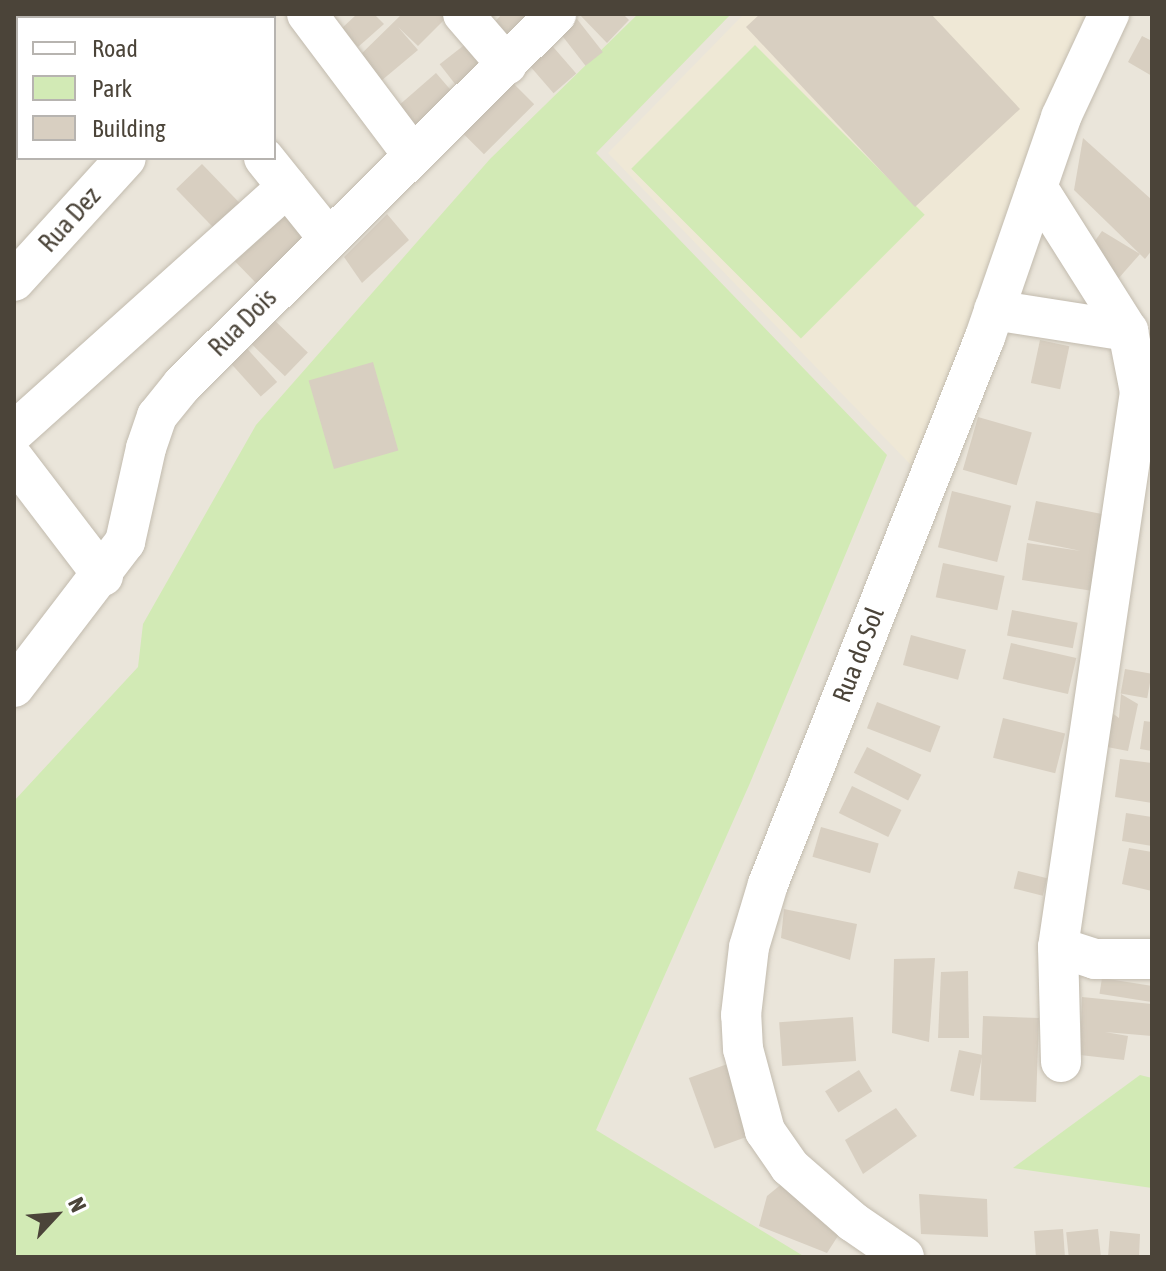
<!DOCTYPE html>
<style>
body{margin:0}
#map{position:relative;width:1166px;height:1271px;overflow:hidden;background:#f6f3ec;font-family:"Asap Condensed",sans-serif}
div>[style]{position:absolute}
.residential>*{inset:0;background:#eae5da}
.education>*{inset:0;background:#efe8d6}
.green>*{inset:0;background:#d2eab5;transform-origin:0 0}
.building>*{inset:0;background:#d8cfc1;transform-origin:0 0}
.roads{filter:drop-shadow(0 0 2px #c2bbae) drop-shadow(0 0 2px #c2bbae)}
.minor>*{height:40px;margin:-20px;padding:0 20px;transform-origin:20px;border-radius:20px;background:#fff}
span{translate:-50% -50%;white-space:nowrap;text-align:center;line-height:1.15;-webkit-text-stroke:6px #fff;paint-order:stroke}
.street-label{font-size:26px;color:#4b4439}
.frame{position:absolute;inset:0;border:16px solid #4b4439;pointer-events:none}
.legend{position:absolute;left:16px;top:16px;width:260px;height:144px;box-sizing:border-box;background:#fff;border:2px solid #b7b4b0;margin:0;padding:10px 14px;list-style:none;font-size:24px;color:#4b4439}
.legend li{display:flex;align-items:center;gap:16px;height:40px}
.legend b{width:40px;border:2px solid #b7b4b0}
.north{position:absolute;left:16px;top:1175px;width:80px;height:80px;-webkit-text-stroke:6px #fff;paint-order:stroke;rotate:64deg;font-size:22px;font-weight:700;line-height:32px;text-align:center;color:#4b4439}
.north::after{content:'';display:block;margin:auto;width:28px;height:36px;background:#4b4439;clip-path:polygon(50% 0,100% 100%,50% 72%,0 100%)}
</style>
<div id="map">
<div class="residential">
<div style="clip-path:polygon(evenodd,14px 14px,1152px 14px,1152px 1257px,14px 1257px,14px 14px,18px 18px,274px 18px,274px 158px,18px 158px,18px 18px)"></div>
</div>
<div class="education">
<div style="clip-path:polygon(744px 14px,1120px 14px,914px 468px,608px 153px)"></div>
</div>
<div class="green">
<div style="clip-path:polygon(638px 14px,731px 14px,596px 153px,887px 455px,750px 783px,596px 1130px,805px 1257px,14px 1257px,14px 801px,138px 667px,143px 624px,256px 425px,490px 159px)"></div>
<div style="left:755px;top:45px;width:240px;height:175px;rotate:45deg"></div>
<div style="clip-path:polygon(1140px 1075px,1152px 1078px,1152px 1188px,1013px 1168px)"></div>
</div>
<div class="building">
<div style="clip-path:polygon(357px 14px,374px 14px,384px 24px,358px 47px,341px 29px)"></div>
<div style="clip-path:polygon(402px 14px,448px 16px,418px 46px,398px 27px,418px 50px,375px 86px,354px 61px)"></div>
<div style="clip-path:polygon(502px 14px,547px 14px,513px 49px,490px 27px)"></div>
<div style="clip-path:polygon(579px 14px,623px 14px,629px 20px,607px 43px)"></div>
<div style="clip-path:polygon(760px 14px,931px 14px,1020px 109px,915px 207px,746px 27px)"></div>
<div style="left:577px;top:19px;width:42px;height:22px;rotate:52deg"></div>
<div style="clip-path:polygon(1142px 36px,1152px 41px,1152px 76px,1128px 62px)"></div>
<div style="left:472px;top:39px;width:31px;height:41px;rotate:52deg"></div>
<div style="left:548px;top:41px;width:43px;height:30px;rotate:49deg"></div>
<div style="left:436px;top:73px;width:30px;height:57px;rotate:49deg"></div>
<div style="left:508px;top:78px;width:37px;height:71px;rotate:45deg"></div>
<div style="clip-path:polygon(1083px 138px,1152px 200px,1152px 250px,1145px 259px,1074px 190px)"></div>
<div style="left:202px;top:164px;width:58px;height:36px;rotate:46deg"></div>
<div style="left:284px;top:207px;width:46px;height:73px;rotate:46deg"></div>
<div style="clip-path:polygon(387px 214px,409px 240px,362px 283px,344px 257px)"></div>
<div style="clip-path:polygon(1102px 231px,1140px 254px,1110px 288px,1090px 248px)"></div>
<div style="left:269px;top:315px;width:54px;height:33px;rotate:44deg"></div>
<div style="left:1040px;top:340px;width:30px;height:44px;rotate:12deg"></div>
<div style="left:243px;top:344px;width:51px;height:22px;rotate:48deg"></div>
<div style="left:373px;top:362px;width:92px;height:67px;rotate:74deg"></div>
<div style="left:978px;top:417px;width:56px;height:55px;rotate:16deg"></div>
<div style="left:952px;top:491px;width:61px;height:58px;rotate:14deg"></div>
<div style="clip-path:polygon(1036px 501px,1107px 515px,1093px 591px,1022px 580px,1027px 543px,1081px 551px,1028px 540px)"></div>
<div style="left:943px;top:563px;width:63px;height:35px;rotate:12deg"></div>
<div style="left:1012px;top:610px;width:67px;height:26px;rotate:11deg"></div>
<div style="left:911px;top:635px;width:57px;height:31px;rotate:15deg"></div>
<div style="left:1011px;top:643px;width:67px;height:37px;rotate:13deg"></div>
<div style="left:1125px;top:669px;width:27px;height:25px;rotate:10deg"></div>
<div style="clip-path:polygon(1121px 694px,1138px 704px,1128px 751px,1107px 747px,1112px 713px,1119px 718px)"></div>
<div style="left:877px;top:702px;width:68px;height:28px;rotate:21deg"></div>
<div style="left:1003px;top:718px;width:64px;height:41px;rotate:14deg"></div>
<div style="clip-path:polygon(1144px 721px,1152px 722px,1152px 751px,1140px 749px)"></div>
<div style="left:867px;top:747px;width:61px;height:29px;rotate:27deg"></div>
<div style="clip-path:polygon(1120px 759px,1152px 763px,1152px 803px,1115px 797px)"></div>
<div style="left:852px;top:786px;width:55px;height:30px;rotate:26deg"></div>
<div style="clip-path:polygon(1126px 813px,1152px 817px,1152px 846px,1122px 841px)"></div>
<div style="left:821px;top:827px;width:60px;height:31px;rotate:16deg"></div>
<div style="clip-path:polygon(1129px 848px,1152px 852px,1152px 891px,1122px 884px)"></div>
<div style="left:1018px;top:871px;width:30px;height:18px;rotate:14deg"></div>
<div style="clip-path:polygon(784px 909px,857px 924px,850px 960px,781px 938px)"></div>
<div style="clip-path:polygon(935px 958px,929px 1042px,892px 1033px,894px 959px)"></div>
<div style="clip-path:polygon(968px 971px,969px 1038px,938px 1038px,941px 972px)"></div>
<div style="left:1102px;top:978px;width:51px;height:16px;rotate:9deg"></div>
<div style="clip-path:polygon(1082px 997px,1152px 1004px,1152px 1036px,1105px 1032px,1128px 1036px,1124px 1060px,1080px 1055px)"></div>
<div style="left:983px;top:1016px;width:56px;height:84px;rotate:2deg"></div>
<div style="left:853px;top:1017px;width:44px;height:74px;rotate:86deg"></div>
<div style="left:959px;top:1050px;width:24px;height:42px;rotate:12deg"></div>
<div style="left:733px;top:1062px;width:75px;height:47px;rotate:70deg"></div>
<div style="left:859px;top:1070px;width:25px;height:40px;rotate:58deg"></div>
<div style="clip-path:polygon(896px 1108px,917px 1136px,863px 1174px,845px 1140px)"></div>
<div style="clip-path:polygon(789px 1178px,845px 1225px,827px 1253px,759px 1226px,767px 1196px)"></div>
<div style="clip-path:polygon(919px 1194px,987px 1199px,988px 1237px,921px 1234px)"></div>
<div style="left:1063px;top:1229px;width:28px;height:29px;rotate:86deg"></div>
<div style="left:1098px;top:1229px;width:28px;height:32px;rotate:84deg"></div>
<div style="clip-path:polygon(1110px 1231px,1140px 1234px,1139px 1257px,1108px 1257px)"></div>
</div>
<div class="roads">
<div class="minor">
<div style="left:149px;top:14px;width:5px;rotate:53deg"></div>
<div style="left:307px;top:14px;width:176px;rotate:53.1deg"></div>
<div style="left:463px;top:14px;width:67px;rotate:49.2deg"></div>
<div style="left:73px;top:18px;width:5px;rotate:-53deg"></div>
<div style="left:248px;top:18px;width:6px;rotate:-45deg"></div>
<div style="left:14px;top:81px;width:6px;rotate:-45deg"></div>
<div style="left:264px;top:158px;width:102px;rotate:51.3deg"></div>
<div style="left:1037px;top:187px;width:170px;rotate:57.7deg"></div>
<div style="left:1128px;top:331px;width:62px;rotate:78.9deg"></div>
<div style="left:1140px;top:392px;width:561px;rotate:98.4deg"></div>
<div style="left:1058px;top:947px;width:39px;rotate:18deg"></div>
<div style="left:1095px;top:959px;width:57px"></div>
<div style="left:14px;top:281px;width:166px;rotate:-47.7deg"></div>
<div style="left:994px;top:310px;width:136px;rotate:8.9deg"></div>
<div style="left:14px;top:432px;width:367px;rotate:-41.9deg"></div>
<div style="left:14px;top:459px;width:147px;rotate:52.7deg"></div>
<div style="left:14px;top:687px;width:183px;rotate:-52.6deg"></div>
<div style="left:125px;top:542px;width:96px;rotate:-77.4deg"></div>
<div style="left:146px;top:448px;width:34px;rotate:-71deg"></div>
<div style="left:157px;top:416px;width:40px;rotate:-51deg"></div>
<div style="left:182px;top:385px;width:527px;rotate:-44.77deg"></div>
<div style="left:1058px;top:947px;width:115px;rotate:88.5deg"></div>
<div style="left:904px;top:1257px;width:62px;rotate:-145.5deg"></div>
<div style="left:853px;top:1222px;width:84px;rotate:-138.9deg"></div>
<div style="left:790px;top:1167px;width:44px;rotate:-124.8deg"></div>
<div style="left:765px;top:1131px;width:85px;rotate:-105deg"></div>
<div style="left:743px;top:1049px;width:34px;rotate:-93deg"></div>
<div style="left:741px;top:1015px;width:68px;rotate:-83.3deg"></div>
<div style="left:749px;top:947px;width:66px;rotate:-73.2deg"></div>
<div style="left:768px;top:884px;width:588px;rotate:-68.36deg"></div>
<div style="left:985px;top:337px;width:233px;rotate:-70.9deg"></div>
<div style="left:1061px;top:117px;width:114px;rotate:-65deg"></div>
</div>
</div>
<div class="street-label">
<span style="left:70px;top:220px;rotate:-48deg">Rua Dez</span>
<span style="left:243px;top:323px;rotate:-45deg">Rua Dois</span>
<span style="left:859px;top:655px;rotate:-69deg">Rua do Sol</span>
</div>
<div class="frame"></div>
<ul class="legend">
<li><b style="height:10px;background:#fff"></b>Road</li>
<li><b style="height:22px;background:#d2eab5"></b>Park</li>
<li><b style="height:22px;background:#d8cfc1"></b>Building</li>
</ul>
<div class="north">N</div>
</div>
